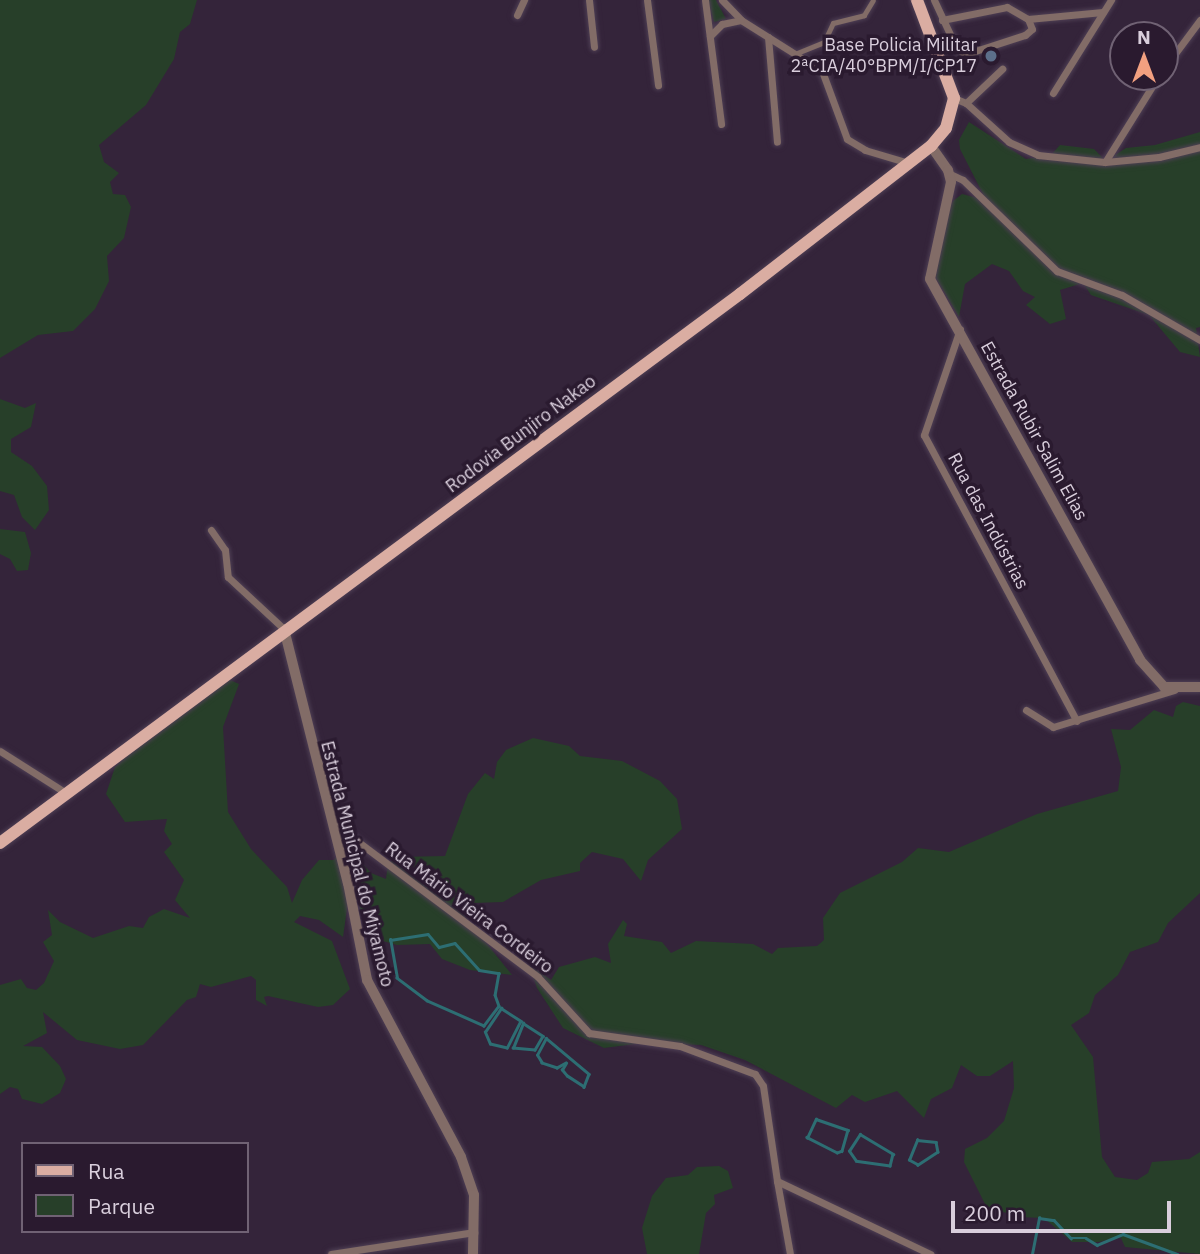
<!DOCTYPE html>
<meta charset="utf-8">
<style>
body{margin:0}
#map{position:relative;width:1200px;height:1254px;overflow:hidden;background:#34243a;font-family:"IBM Plex Sans",sans-serif}
div>[style]{position:absolute}
.green>*{inset:0;background:#273f29}
.stream>*{height:2.5px;margin:-1.25px;padding:0 1.25px;transform-origin:1.25px;border-radius:1.25px;background:#2d6e73}
.roads{filter:drop-shadow(0 0 2px #4e3f54) drop-shadow(0 0 2px #4e3f54)}
.pedestrian>*{height:5px;margin:-2.5px;padding:0 2.5px;transform-origin:2.5px;border-radius:2.5px;background:#826c67}
.minor>*{height:7px;margin:-3.5px;padding:0 3.5px;transform-origin:3.5px;border-radius:3.5px;background:#826c67}
.tertiary>*{height:10px;margin:-5px;padding:0 5px;transform-origin:5px;border-radius:5px;background:#826c67}
.primary>*{height:12px;margin:-6px;padding:0 6px;transform-origin:6px;border-radius:6px;background:#daada2}
.dots>*{width:19px;height:19px;translate:-50% -50%;box-sizing:border-box;border:4px solid #2a1a2f;border-radius:50%}
span{translate:-50% -50%;white-space:nowrap;text-align:center;line-height:1.15;-webkit-text-stroke:7px #2a1a2f;paint-order:stroke}
.poi-label{font-size:18px;color:#d9cedc}
.right{translate:-100% -50%;text-align:right}
.street-label{font-size:18px;color:#d9cedc}
.legend{position:absolute;left:21px;top:1142px;width:228px;height:91px;box-sizing:border-box;background:#2a1a2f;border:2px solid #706274;margin:0;padding:9px 12px;list-style:none;font-size:21px;color:#d9cedc}
.legend li{display:flex;align-items:center;gap:14px;height:35px}
.legend b{width:35px;border:2px solid #706274}
.north{position:absolute;left:1109px;top:21px;width:70px;height:70px;box-sizing:border-box;background:#2a1a2f;border:2px solid #706274;border-radius:50%;rotate:0deg;font-size:19px;font-weight:700;line-height:28px;text-align:center;color:#d9cedc}
.north::after{content:'';display:block;margin:auto;width:24px;height:32px;background:#f2a080;clip-path:polygon(50% 0,100% 100%,50% 72%,0 100%)}
.scale{position:absolute;left:951px;top:1201px;width:220px;height:32px;box-sizing:border-box;border:4px solid #d9cedc;border-top:0;padding-left:9px;font-size:21px;line-height:24px;white-space:nowrap;color:#d9cedc;-webkit-text-stroke:5px #2a1a2f;paint-order:stroke}
</style>
<div id="map">
<div class="green">
<div style="clip-path:polygon(0 0,197px 0,190px 24px,180px 32px,174px 59px,146px 105px,99px 145px,104px 162px,119px 173px,110px 182px,113px 194px,125px 195px,131px 207px,124px 238px,107px 256px,109px 281px,95px 309px,73px 331px,38px 335px,0 358px)"></div>
<div style="clip-path:polygon(708px 0,716px 0,726px 19px,714px 22px)"></div>
<div style="clip-path:polygon(969px 122px,1026px 159px,1051px 155px,1060px 145px,1094px 149px,1106px 161px,1126px 148px,1155px 145px,1200px 132px,1200px 327px,1196px 328px,1200px 357px,1180px 352px,1149px 315px,1091px 295px,1083px 283px,1060px 290px,1066px 319px,1050px 324px,1026px 305px,1035px 297px,1023px 291px,1009px 271px,992px 264px,965px 284px,959px 317px,934px 275px,946px 214px,953px 201px,962px 194px,978px 198px,983px 194px,960px 149px,959px 140px)"></div>
<div style="clip-path:polygon(0 399px,25px 408px,36px 403px,31px 427px,11px 439px,11px 452px,32px 466px,47px 486px,49px 510px,35px 530px,22px 517px,14px 495px,0 491px)"></div>
<div style="clip-path:polygon(0 529px,25px 532px,31px 553px,28px 570px,17px 571px,10px 559px,0 554px)"></div>
<div style="clip-path:polygon(230px 680px,239px 684px,223px 727px,228px 812px,251px 849px,287px 887px,292px 903px,302px 880px,319px 860px,334px 860px,339px 854px,348px 902px,343px 937px,319px 920px,300px 916px,294px 922px,332px 941px,350px 989px,333px 1005px,318px 1007px,268px 996px,264px 997px,267px 1006px,256px 1000px,256px 980px,251px 976px,211px 987px,200px 984px,196px 997px,187px 1000px,143px 1045px,120px 1049px,77px 1040px,43px 1012px,47px 1033px,23px 1046px,42px 1047px,60px 1066px,66px 1079px,60px 1093px,42px 1104px,22px 1099px,18px 1089px,10px 1087px,0 1094px,0 985px,21px 979px,27px 988px,36px 990px,44px 983px,54px 961px,43px 942px,52px 935px,48px 910px,60px 922px,93px 938px,129px 926px,143px 928px,149px 917px,164px 909px,190px 918px,175px 900px,184px 880px,164px 852px,172px 844px,164px 831px,167px 819px,125px 822px,106px 794px,115px 767px,153px 731px)"></div>
<div style="clip-path:polygon(1183px 702px,1200px 706px,1200px 893px,1168px 923px,1158px 942px,1130px 952px,1118px 975px,1095px 995px,1089px 1013px,1071px 1025px,1093px 1057px,1102px 1157px,1115px 1177px,1137px 1180px,1148px 1173px,1152px 1162px,1189px 1159px,1200px 1152px,1200px 1254px,1125px 1247px,1120px 1236px,1099px 1242px,1072px 1242px,1044px 1218px,1018px 1217px,986px 1206px,964px 1162px,965px 1149px,987px 1138px,1004px 1121px,1014px 1088px,1013px 1061px,990px 1076px,977px 1076px,961px 1065px,952px 1088px,931px 1099px,924px 1118px,897px 1091px,865px 1102px,852px 1095px,836px 1108px,745px 1060px,701px 1045px,643px 1043px,604px 1048px,563px 1028px,537px 988px,529px 965px,551px 980px,559px 967px,595px 957px,611px 963px,608px 944px,623px 920px,627px 924px,624px 936px,662px 942px,671px 953px,696px 941px,753px 944px,772px 954px,778px 948px,817px 946px,824px 940px,823px 918px,840px 893px,902px 862px,918px 848px,949px 852px,1037px 814px,1118px 791px,1121px 767px,1111px 729px,1130px 730px,1154px 710px,1173px 717px,1176px 706px)"></div>
<div style="clip-path:polygon(533px 738px,569px 746px,580px 756px,622px 761px,660px 781px,677px 799px,682px 829px,648px 860px,641px 881px,623px 859px,592px 852px,580px 863px,580px 871px,541px 880px,503px 902px,473px 903px,459px 909px,512px 975px,470px 970px,442px 959px,430px 944px,397px 945px,376px 939px,360px 908px,353px 853px,371px 873px,386px 879px,388px 863px,398px 857px,445px 856px,468px 794px,485px 773px,494px 779px,497px 762px,506px 750px)"></div>
<div style="clip-path:polygon(719px 1166px,728px 1171px,733px 1188px,714px 1195px,715px 1204px,706px 1213px,699px 1254px,647px 1254px,642px 1228px,652px 1196px,666px 1178px,688px 1175px,697px 1167px)"></div>
</div>
<div class="stream">
<div style="left:428px;top:934px;width:17px;rotate:50deg"></div>
<div style="left:439px;top:947px;width:16px;rotate:-14deg"></div>
<div style="left:455px;top:943px;width:36px;rotate:48deg"></div>
<div style="left:479px;top:970px;width:20px;rotate:9deg"></div>
<div style="left:499px;top:973px;width:22px;rotate:100deg"></div>
<div style="left:495px;top:995px;width:12px;rotate:70deg"></div>
<div style="left:499px;top:1006px;width:25px;rotate:127deg"></div>
<div style="left:484px;top:1026px;width:62px;rotate:-156.3deg"></div>
<div style="left:427px;top:1001px;width:38px;rotate:-143deg"></div>
<div style="left:397px;top:978px;width:39px;rotate:-100deg"></div>
<div style="left:390px;top:940px;width:38px;rotate:-9deg"></div>
<div style="left:501px;top:1008px;width:24px;rotate:33deg"></div>
<div style="left:521px;top:1021px;width:30px;rotate:117deg"></div>
<div style="left:507px;top:1048px;width:17px;rotate:-167deg"></div>
<div style="left:490px;top:1044px;width:13px;rotate:-113deg"></div>
<div style="left:485px;top:1032px;width:29px;rotate:-56deg"></div>
<div style="left:523px;top:1023px;width:24px;rotate:33deg"></div>
<div style="left:543px;top:1036px;width:16px;rotate:120deg"></div>
<div style="left:535px;top:1050px;width:22px;rotate:-175deg"></div>
<div style="left:513px;top:1048px;width:27px;rotate:-68deg"></div>
<div style="left:546px;top:1038px;width:56px;rotate:39.9deg"></div>
<div style="left:589px;top:1074px;width:14px;rotate:111deg"></div>
<div style="left:584px;top:1087px;width:20px;rotate:-147deg"></div>
<div style="left:567px;top:1076px;width:8px;rotate:-130deg"></div>
<div style="left:562px;top:1070px;width:8px;rotate:-60deg"></div>
<div style="left:566px;top:1063px;width:10px;rotate:151deg"></div>
<div style="left:557px;top:1068px;width:16px;rotate:-162deg"></div>
<div style="left:542px;top:1063px;width:9px;rotate:-122deg"></div>
<div style="left:537px;top:1055px;width:19px;rotate:-62deg"></div>
<div style="left:816px;top:1119px;width:34px;rotate:19deg"></div>
<div style="left:848px;top:1130px;width:22px;rotate:106deg"></div>
<div style="left:842px;top:1151px;width:5px;rotate:158deg"></div>
<div style="left:837px;top:1153px;width:34px;rotate:-153deg"></div>
<div style="left:807px;top:1138px;width:21px;rotate:-65deg"></div>
<div style="left:860px;top:1134px;width:39px;rotate:31deg"></div>
<div style="left:893px;top:1154px;width:12px;rotate:104deg"></div>
<div style="left:890px;top:1166px;width:34px;rotate:-172deg"></div>
<div style="left:856px;top:1161px;width:12px;rotate:-125deg"></div>
<div style="left:849px;top:1151px;width:20px;rotate:-57deg"></div>
<div style="left:917px;top:1140px;width:19px;rotate:6deg"></div>
<div style="left:936px;top:1142px;width:10px;rotate:79deg"></div>
<div style="left:938px;top:1152px;width:24px;rotate:147deg"></div>
<div style="left:918px;top:1165px;width:10px;rotate:-151deg"></div>
<div style="left:909px;top:1160px;width:22px;rotate:-68deg"></div>
<div style="left:1032px;top:1254px;width:37px;rotate:-79deg"></div>
<div style="left:1039px;top:1218px;width:15px;rotate:8deg"></div>
<div style="left:1054px;top:1220px;width:25px;rotate:47deg"></div>
<div style="left:1071px;top:1238px;width:15px"></div>
<div style="left:1086px;top:1238px;width:13px;rotate:32deg"></div>
<div style="left:1097px;top:1245px;width:28px;rotate:-23deg"></div>
<div style="left:1123px;top:1234px;width:58px;rotate:20.3deg"></div>
</div>
<div class="roads">
<div class="pedestrian">
<div style="left:797px;top:53px;width:29px;rotate:-22deg"></div>
<div style="left:824px;top:42px;width:21px;rotate:-65deg"></div>
<div style="left:833px;top:23px;width:32px;rotate:-14deg"></div>
<div style="left:864px;top:15px;width:17px;rotate:-59deg"></div>
</div>
<div class="minor">
<div style="left:589px;top:0;width:47px;rotate:83.9deg"></div>
<div style="left:647px;top:0;width:86px;rotate:82.6deg"></div>
<div style="left:705px;top:0;width:125px;rotate:82.6deg"></div>
<div style="left:722px;top:0;width:28px;rotate:46deg"></div>
<div style="left:741px;top:20px;width:96px;rotate:32.2deg"></div>
<div style="left:822px;top:71px;width:72px;rotate:69.8deg"></div>
<div style="left:847px;top:139px;width:21px;rotate:31deg"></div>
<div style="left:865px;top:150px;width:46px;rotate:16.5deg"></div>
<div style="left:934px;top:0;width:54px;rotate:64.9deg"></div>
<div style="left:957px;top:49px;width:10px;rotate:29deg"></div>
<div style="left:966px;top:54px;width:62px;rotate:-17.9deg"></div>
<div style="left:1025px;top:35px;width:9px;rotate:-41deg"></div>
<div style="left:1032px;top:29px;width:11px;rotate:-112deg"></div>
<div style="left:517px;top:15px;width:17px;rotate:-65deg"></div>
<div style="left:942px;top:20px;width:66px;rotate:-11.3deg"></div>
<div style="left:1007px;top:7px;width:24px;rotate:30deg"></div>
<div style="left:1028px;top:19px;width:75px;rotate:-5.3deg"></div>
<div style="left:710px;top:36px;width:17px;rotate:-45deg"></div>
<div style="left:722px;top:24px;width:19px;rotate:-12deg"></div>
<div style="left:768px;top:37px;width:105px;rotate:85.1deg"></div>
<div style="left:1165px;top:67px;width:59px;rotate:-53.3deg"></div>
<div style="left:1053px;top:93px;width:110px;rotate:-58.1deg"></div>
<div style="left:954px;top:98px;width:13px;rotate:23deg"></div>
<div style="left:966px;top:103px;width:58px;rotate:42.2deg"></div>
<div style="left:1009px;top:142px;width:32px;rotate:24deg"></div>
<div style="left:1038px;top:155px;width:67px;rotate:6deg"></div>
<div style="left:1105px;top:162px;width:54px;rotate:-5.3deg"></div>
<div style="left:1159px;top:157px;width:42px;rotate:-13.7deg"></div>
<div style="left:966px;top:103px;width:50px;rotate:-43.4deg"></div>
<div style="left:1105px;top:162px;width:100px;rotate:-58.1deg"></div>
<div style="left:950px;top:174px;width:14px;rotate:25deg"></div>
<div style="left:963px;top:180px;width:131px;rotate:44.1deg"></div>
<div style="left:1057px;top:271px;width:69px;rotate:20.3deg"></div>
<div style="left:1122px;top:295px;width:90px;rotate:30deg"></div>
<div style="left:960px;top:329px;width:112px;rotate:108.8deg"></div>
<div style="left:924px;top:435px;width:324px;rotate:61.9deg"></div>
<div style="left:211px;top:530px;width:24px;rotate:55deg"></div>
<div style="left:225px;top:550px;width:27px;rotate:84deg"></div>
<div style="left:228px;top:577px;width:76px;rotate:42.9deg"></div>
<div style="left:1026px;top:710px;width:32px;rotate:32deg"></div>
<div style="left:1053px;top:727px;width:127px;rotate:-17deg"></div>
<div style="left:0;top:751px;width:78px;rotate:32.5deg"></div>
<div style="left:333px;top:823px;width:256px;rotate:36.9deg"></div>
<div style="left:538px;top:977px;width:76px;rotate:47.7deg"></div>
<div style="left:589px;top:1033px;width:92px;rotate:8.1deg"></div>
<div style="left:680px;top:1046px;width:80px;rotate:20.5deg"></div>
<div style="left:755px;top:1074px;width:14px;rotate:56deg"></div>
<div style="left:763px;top:1086px;width:96px;rotate:81.6deg"></div>
<div style="left:777px;top:1181px;width:170px;rotate:25.5deg"></div>
<div style="left:777px;top:1181px;width:74px;rotate:79.9deg"></div>
<div style="left:331px;top:1254px;width:145px;rotate:-8.7deg"></div>
</div>
<div class="tertiary">
<div style="left:931px;top:146px;width:29px;rotate:55deg"></div>
<div style="left:948px;top:170px;width:12px;rotate:76deg"></div>
<div style="left:951px;top:182px;width:99px;rotate:102.2deg"></div>
<div style="left:930px;top:279px;width:435px;rotate:61.1deg"></div>
<div style="left:1140px;top:660px;width:36px;rotate:48deg"></div>
<div style="left:1164px;top:687px;width:36px"></div>
<div style="left:284px;top:629px;width:262px;rotate:75.9deg"></div>
<div style="left:348px;top:883px;width:99px;rotate:78.9deg"></div>
<div style="left:367px;top:980px;width:200px;rotate:62deg"></div>
<div style="left:461px;top:1157px;width:40px;rotate:71.1deg"></div>
<div style="left:474px;top:1195px;width:59px;rotate:91deg"></div>
</div>
<div class="primary">
<div style="left:0;top:843px;width:921px;rotate:-36.57deg"></div>
<div style="left:740px;top:294px;width:242px;rotate:-37.8deg"></div>
<div style="left:931px;top:146px;width:23px;rotate:-50deg"></div>
<div style="left:946px;top:128px;width:31px;rotate:-75deg"></div>
<div style="left:954px;top:98px;width:105px;rotate:-110.7deg"></div>
</div>
</div>
<div class="dots">
<div style="left:991px;top:56px;background:#5c6f8a"></div>
</div>
<div class="poi-label">
<span class="right" style="left:977px;top:56px">Base Policia Militar<br>2ªCIA/40°BPM/I/CP17</span>
</div>
<div class="street-label">
<span style="left:1034px;top:431px;rotate:61deg">Estrada Rubir Salim Elias</span>
<span style="left:521px;top:434px;rotate:-37deg">Rodovia Bunjiro Nakao</span>
<span style="left:988px;top:521px;rotate:62deg">Rua das Indústrias</span>
<span style="left:357px;top:864px;rotate:76deg">Estrada Municipal do Miyamoto</span>
<span style="left:469px;top:908px;rotate:37deg">Rua Mário Vieira Cordeiro</span>
</div>
<ul class="legend">
<li><b style="height:9px;background:#daada2"></b>Rua</li>
<li><b style="height:19px;background:#273f29"></b>Parque</li>
</ul>
<div class="north">N</div>
<div class="scale">200 m</div>
</div>
